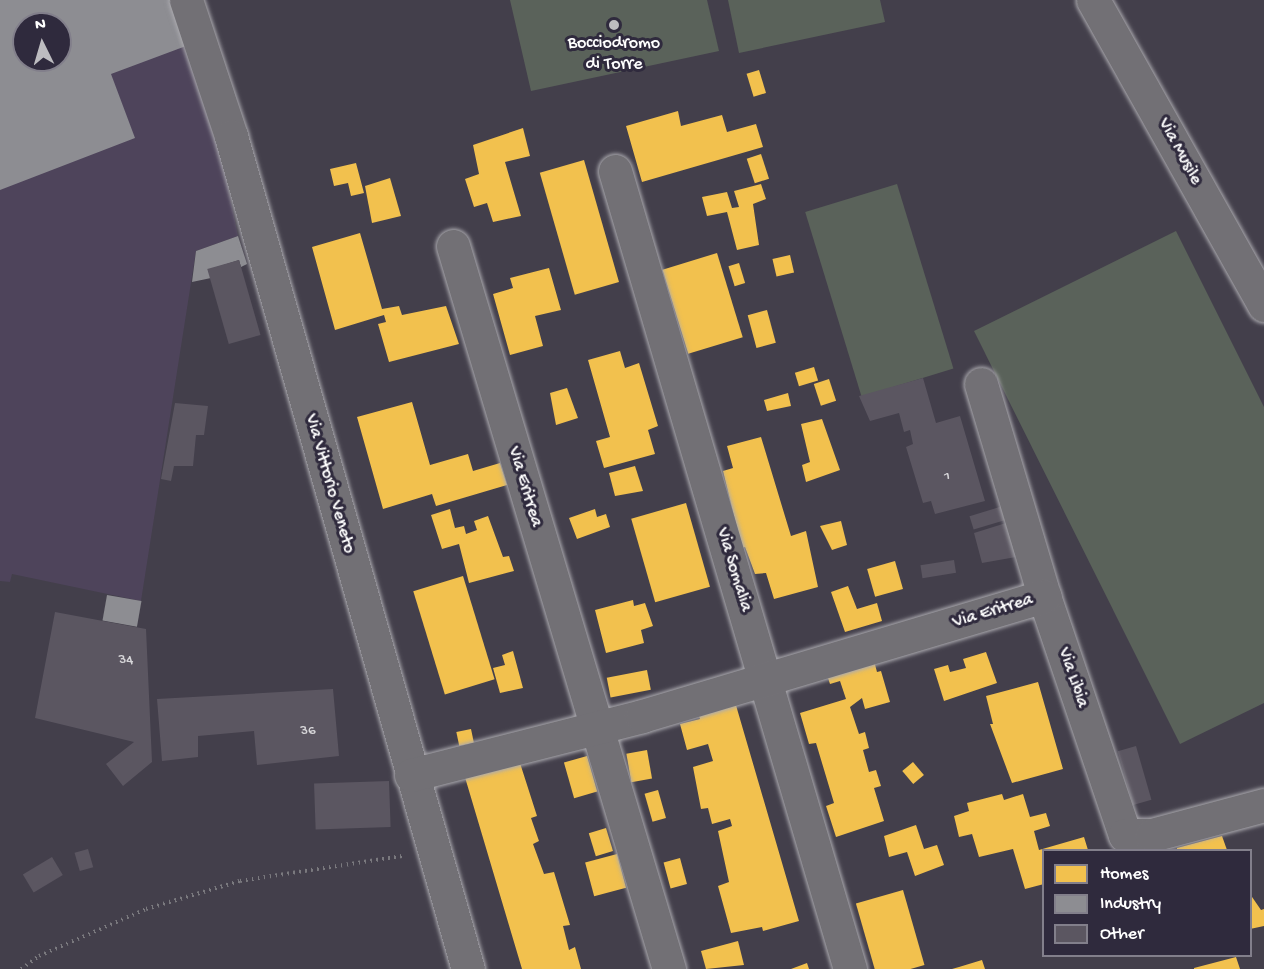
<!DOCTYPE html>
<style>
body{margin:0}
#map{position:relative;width:1264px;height:969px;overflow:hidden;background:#433f4b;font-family:"Gochi Hand",sans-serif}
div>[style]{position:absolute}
.built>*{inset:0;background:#4e445b}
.green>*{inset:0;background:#5a625a;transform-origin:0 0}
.homes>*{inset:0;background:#f2c14e;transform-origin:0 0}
.industry>*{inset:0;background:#8d8d92;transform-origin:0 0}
.building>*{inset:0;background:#5b5661;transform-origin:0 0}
.path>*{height:4px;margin-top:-2px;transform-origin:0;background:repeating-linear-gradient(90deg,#7a797e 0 1.5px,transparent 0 6px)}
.roads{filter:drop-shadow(0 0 2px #aaa9ae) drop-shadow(0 0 2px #aaa9ae)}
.minor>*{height:33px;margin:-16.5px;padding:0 16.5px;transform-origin:16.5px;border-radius:16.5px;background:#727075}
.dots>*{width:16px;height:16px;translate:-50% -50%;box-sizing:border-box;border:3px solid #2f2a3d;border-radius:50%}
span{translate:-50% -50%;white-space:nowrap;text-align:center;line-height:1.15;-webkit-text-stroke:6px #2f2a3d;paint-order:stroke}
.number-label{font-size:15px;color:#d6d5d8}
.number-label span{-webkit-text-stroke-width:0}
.poi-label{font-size:18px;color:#fff}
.street-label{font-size:18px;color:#fff}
.legend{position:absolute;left:1042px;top:849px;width:210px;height:108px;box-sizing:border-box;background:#2f2a3d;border:2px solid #827f8b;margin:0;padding:8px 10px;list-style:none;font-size:18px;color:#fff}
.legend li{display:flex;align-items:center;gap:12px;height:30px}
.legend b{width:30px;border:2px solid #827f8b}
.north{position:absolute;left:12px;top:12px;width:60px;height:60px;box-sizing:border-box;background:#2f2a3d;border:2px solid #827f8b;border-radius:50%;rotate:355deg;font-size:16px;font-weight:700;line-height:24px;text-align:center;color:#fff}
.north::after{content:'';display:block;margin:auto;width:21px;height:27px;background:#bdbcc0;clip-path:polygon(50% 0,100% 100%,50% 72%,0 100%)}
</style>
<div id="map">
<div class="built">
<div style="clip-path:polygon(evenodd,0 0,171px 0,217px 133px,238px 236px,196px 251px,141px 601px,12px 574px,10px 582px,0 581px,0 0,24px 24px,60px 24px,60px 60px,24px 60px,24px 24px)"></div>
</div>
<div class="green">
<div style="clip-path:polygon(510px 0,707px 0,719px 51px,531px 91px)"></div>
<div style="clip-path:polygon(728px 0,880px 0,885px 22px,739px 53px)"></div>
<div style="left:897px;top:184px;width:193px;height:96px;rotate:73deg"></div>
<div style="clip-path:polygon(1176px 231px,1264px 407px,1264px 703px,1180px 744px,974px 331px)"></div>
</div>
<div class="homes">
<div style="left:759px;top:70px;width:24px;height:13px;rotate:73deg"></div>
<div style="clip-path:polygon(678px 111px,681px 126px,722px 115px,727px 132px,756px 124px,763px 147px,642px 182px,626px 126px)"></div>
<div style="clip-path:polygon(523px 128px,530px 156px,505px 162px,521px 216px,493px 222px,487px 203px,474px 207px,465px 179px,479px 174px,473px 145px)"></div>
<div style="left:761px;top:154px;width:26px;height:15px;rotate:72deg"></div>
<div style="left:584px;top:160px;width:127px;height:46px;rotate:74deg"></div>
<div style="clip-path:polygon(356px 163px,364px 193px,351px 196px,348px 183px,334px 186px,330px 169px)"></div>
<div style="clip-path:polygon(390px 178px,401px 216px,372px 223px,365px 186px)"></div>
<div style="clip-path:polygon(761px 184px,766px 199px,753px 204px,759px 245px,737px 250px,727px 212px,707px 216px,702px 197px,727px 192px,732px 208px,739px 207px,734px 191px)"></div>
<div style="clip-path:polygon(360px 233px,382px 309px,399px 306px,402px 315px,446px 306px,459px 344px,389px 362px,378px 324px,386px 322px,384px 315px,335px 330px,312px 247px)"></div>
<div style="left:717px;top:253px;width:88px;height:57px;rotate:73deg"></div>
<div style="left:790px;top:255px;width:18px;height:18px;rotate:77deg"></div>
<div style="left:739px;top:263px;width:21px;height:11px;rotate:73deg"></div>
<div style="clip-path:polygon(549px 268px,561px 310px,535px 316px,543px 346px,510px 355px,493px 294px,513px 288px,510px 278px)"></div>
<div style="left:767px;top:310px;width:34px;height:20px;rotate:75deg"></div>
<div style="clip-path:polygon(620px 351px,625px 368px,639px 363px,658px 426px,648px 430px,655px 454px,604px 468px,596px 441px,610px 437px,588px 360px)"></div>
<div style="left:814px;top:367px;width:14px;height:20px;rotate:73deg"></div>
<div style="left:829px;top:379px;width:23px;height:16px;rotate:72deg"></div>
<div style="clip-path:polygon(567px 388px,578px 418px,556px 425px,550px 393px)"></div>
<div style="clip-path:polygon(788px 393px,791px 406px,767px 411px,764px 400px)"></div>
<div style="clip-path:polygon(412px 402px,430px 465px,468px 454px,473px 471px,500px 463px,507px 485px,436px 506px,432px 494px,383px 509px,357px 417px)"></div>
<div style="clip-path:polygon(822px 419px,840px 470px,806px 482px,802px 465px,810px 462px,801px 424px)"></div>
<div style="clip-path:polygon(761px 437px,791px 536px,806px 531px,818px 587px,774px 599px,766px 573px,755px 574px,745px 547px,742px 548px,723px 471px,733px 468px,727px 446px)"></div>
<div style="clip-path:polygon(635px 466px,643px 491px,615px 496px,609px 473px)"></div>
<div style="left:686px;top:503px;width:87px;height:57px;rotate:74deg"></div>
<div style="clip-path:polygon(450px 509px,455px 528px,464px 526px,466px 534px,477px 530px,474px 521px,488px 516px,503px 557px,509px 556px,514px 571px,469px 583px,459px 544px,442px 549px,431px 515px)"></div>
<div style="clip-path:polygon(595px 509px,597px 517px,606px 514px,610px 527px,577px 539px,569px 518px)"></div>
<div style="clip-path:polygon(841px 521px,847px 545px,832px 550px,820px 526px)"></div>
<div style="left:895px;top:561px;width:29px;height:29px;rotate:74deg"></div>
<div style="left:463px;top:576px;width:108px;height:52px;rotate:73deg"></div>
<div style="clip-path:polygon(848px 586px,857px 609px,877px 603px,882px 621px,845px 632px,831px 592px)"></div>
<div style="clip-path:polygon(633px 600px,634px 606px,645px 603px,653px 626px,641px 630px,644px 643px,606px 653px,595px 610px)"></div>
<div style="clip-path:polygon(513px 651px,523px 688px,500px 693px,493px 668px,505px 665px,502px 655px)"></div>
<div style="clip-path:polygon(986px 652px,997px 683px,944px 701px,934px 669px,948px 665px,950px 672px,966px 668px,963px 659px)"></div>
<div style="clip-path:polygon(873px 657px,877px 672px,881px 671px,890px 702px,865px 709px,862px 698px,850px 707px,859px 734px,865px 732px,869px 748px,863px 750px,869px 772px,876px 770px,881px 786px,874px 788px,884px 821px,836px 837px,826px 806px,834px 803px,816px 743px,809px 744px,800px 713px,846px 699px,840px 681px,830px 684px,827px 675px)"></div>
<div style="left:647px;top:670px;width:20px;height:41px;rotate:79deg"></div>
<div style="clip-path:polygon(1038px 682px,1063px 769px,1012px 783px,990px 724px,993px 724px,986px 696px)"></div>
<div style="clip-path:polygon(733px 695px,799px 921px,763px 931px,762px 927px,731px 933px,718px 886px,729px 882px,718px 831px,732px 826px,730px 819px,712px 824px,708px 808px,701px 809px,693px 767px,713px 761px,708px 744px,687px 750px,680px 724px,700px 719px,696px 706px)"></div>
<div style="left:471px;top:729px;width:14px;height:15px;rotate:78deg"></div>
<div style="left:647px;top:750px;width:29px;height:21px;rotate:80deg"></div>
<div style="left:587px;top:756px;width:37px;height:24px;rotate:74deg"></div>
<div style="left:913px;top:762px;width:17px;height:14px;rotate:50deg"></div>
<div style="clip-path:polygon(520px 763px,537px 816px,531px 818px,539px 841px,533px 844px,544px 874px,554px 872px,570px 925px,563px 926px,569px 950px,575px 947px,581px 969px,522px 969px,464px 774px)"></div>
<div style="left:658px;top:790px;width:29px;height:14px;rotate:74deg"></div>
<div style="clip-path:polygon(1002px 794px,1004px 800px,1023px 794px,1030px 817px,1046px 813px,1050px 826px,1034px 831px,1039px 850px,1084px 837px,1088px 850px,1044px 850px,1044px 884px,1025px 889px,1013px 849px,979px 857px,972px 834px,959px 837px,954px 816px,969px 811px,967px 803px)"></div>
<div style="clip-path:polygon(916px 825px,924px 849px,937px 845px,944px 865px,915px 876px,907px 852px,889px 857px,884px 836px)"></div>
<div style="left:606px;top:828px;width:24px;height:18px;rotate:73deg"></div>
<div style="clip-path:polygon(1222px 836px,1227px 850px,1177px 850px,1177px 848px)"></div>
<div style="left:617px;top:854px;width:35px;height:33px;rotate:75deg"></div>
<div style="left:680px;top:858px;width:27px;height:17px;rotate:75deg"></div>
<div style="left:903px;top:890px;width:78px;height:49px;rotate:74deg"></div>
<div style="clip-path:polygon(1250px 894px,1261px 910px,1264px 909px,1264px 926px,1250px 929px)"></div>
<div style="clip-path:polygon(738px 941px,744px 965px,706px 969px,701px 951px)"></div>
<div style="clip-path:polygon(1236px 957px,1240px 969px,1194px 969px,1194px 968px)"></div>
<div style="clip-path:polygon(982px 960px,985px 969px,952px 969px,959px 967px)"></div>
<div style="clip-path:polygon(807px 963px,809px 969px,791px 969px)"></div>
</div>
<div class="industry">
<div style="clip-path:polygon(evenodd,0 0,171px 0,186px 46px,111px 74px,135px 138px,0 190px,0 0,24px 24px,60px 24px,60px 60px,24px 60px,24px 24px)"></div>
<div style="clip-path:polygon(238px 236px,247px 264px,241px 267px,239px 260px,208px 270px,211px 278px,192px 282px,196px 251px)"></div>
<div style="left:107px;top:595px;width:35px;height:26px;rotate:10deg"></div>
</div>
<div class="building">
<div style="left:239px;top:260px;width:78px;height:33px;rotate:74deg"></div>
<div style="clip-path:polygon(923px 378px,936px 423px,960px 416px,985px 501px,935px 514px,931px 501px,923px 503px,906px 447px,913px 444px,910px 430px,904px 432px,899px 413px,870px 421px,859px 396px)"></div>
<div style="clip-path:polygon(175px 403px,208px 406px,204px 435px,196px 435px,193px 466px,174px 466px,171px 481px,161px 479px)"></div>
<div style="left:1003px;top:506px;width:14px;height:35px;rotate:73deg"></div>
<div style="clip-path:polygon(1006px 523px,1016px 557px,982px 563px,974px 533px)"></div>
<div style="left:954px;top:560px;width:13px;height:34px;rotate:81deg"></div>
<div style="clip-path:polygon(55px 612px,146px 629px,152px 762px,123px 786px,106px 764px,134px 742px,35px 718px)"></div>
<div style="clip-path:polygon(333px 689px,339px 756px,257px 765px,254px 731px,198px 736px,198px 757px,162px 761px,157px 699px)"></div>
<div style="left:1136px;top:746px;width:56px;height:19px;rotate:74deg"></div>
<div style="left:389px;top:781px;width:46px;height:75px;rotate:88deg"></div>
<div style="left:88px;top:849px;width:19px;height:14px;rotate:74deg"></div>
<div style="left:52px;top:857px;width:21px;height:34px;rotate:59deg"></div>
</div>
<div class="path">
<div style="left:21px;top:969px;width:22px;rotate:-36deg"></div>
<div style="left:39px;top:956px;width:117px;rotate:-23.7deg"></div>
<div style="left:146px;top:909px;width:98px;rotate:-16.6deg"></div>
<div style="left:240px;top:881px;width:164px;rotate:-8.8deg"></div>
</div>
<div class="roads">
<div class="minor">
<div style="left:186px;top:0;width:143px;rotate:71.7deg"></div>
<div style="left:231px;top:136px;width:866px;rotate:74.12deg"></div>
<div style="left:1093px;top:0;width:350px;rotate:60.7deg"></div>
<div style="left:615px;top:171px;width:832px;rotate:73.59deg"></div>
<div style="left:453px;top:246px;width:755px;rotate:73.37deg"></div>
<div style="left:981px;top:384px;width:221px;rotate:73.4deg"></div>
<div style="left:1044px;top:596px;width:252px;rotate:71.3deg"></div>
<div style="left:1125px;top:835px;width:27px"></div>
<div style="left:1152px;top:835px;width:116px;rotate:-15deg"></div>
<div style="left:411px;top:775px;width:238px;rotate:-14.3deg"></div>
<div style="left:642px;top:716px;width:420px;rotate:-16.6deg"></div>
</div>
</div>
<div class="dots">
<div style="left:614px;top:25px;background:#bdbcc0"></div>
</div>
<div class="number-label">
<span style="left:947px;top:477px">1</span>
<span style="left:126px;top:661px">34</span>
<span style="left:308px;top:732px">36</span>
</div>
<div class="poi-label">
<span style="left:614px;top:55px">Bocciodromo<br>di Torre</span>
</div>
<div class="street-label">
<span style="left:1179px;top:152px;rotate:61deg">Via Musile</span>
<span style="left:329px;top:484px;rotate:74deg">Via Vittorio Veneto</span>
<span style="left:524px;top:487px;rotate:73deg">Via Eritrea</span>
<span style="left:733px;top:570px;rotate:73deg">Via Somalia</span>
<span style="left:993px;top:612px;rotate:-17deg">Via Eritrea</span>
<span style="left:1072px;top:678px;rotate:71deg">Via Libia</span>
</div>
<ul class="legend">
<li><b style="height:16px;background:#f2c14e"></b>Homes</li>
<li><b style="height:16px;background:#8d8d92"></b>Industry</li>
<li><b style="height:16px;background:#5b5661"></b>Other</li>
</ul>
<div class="north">N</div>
</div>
